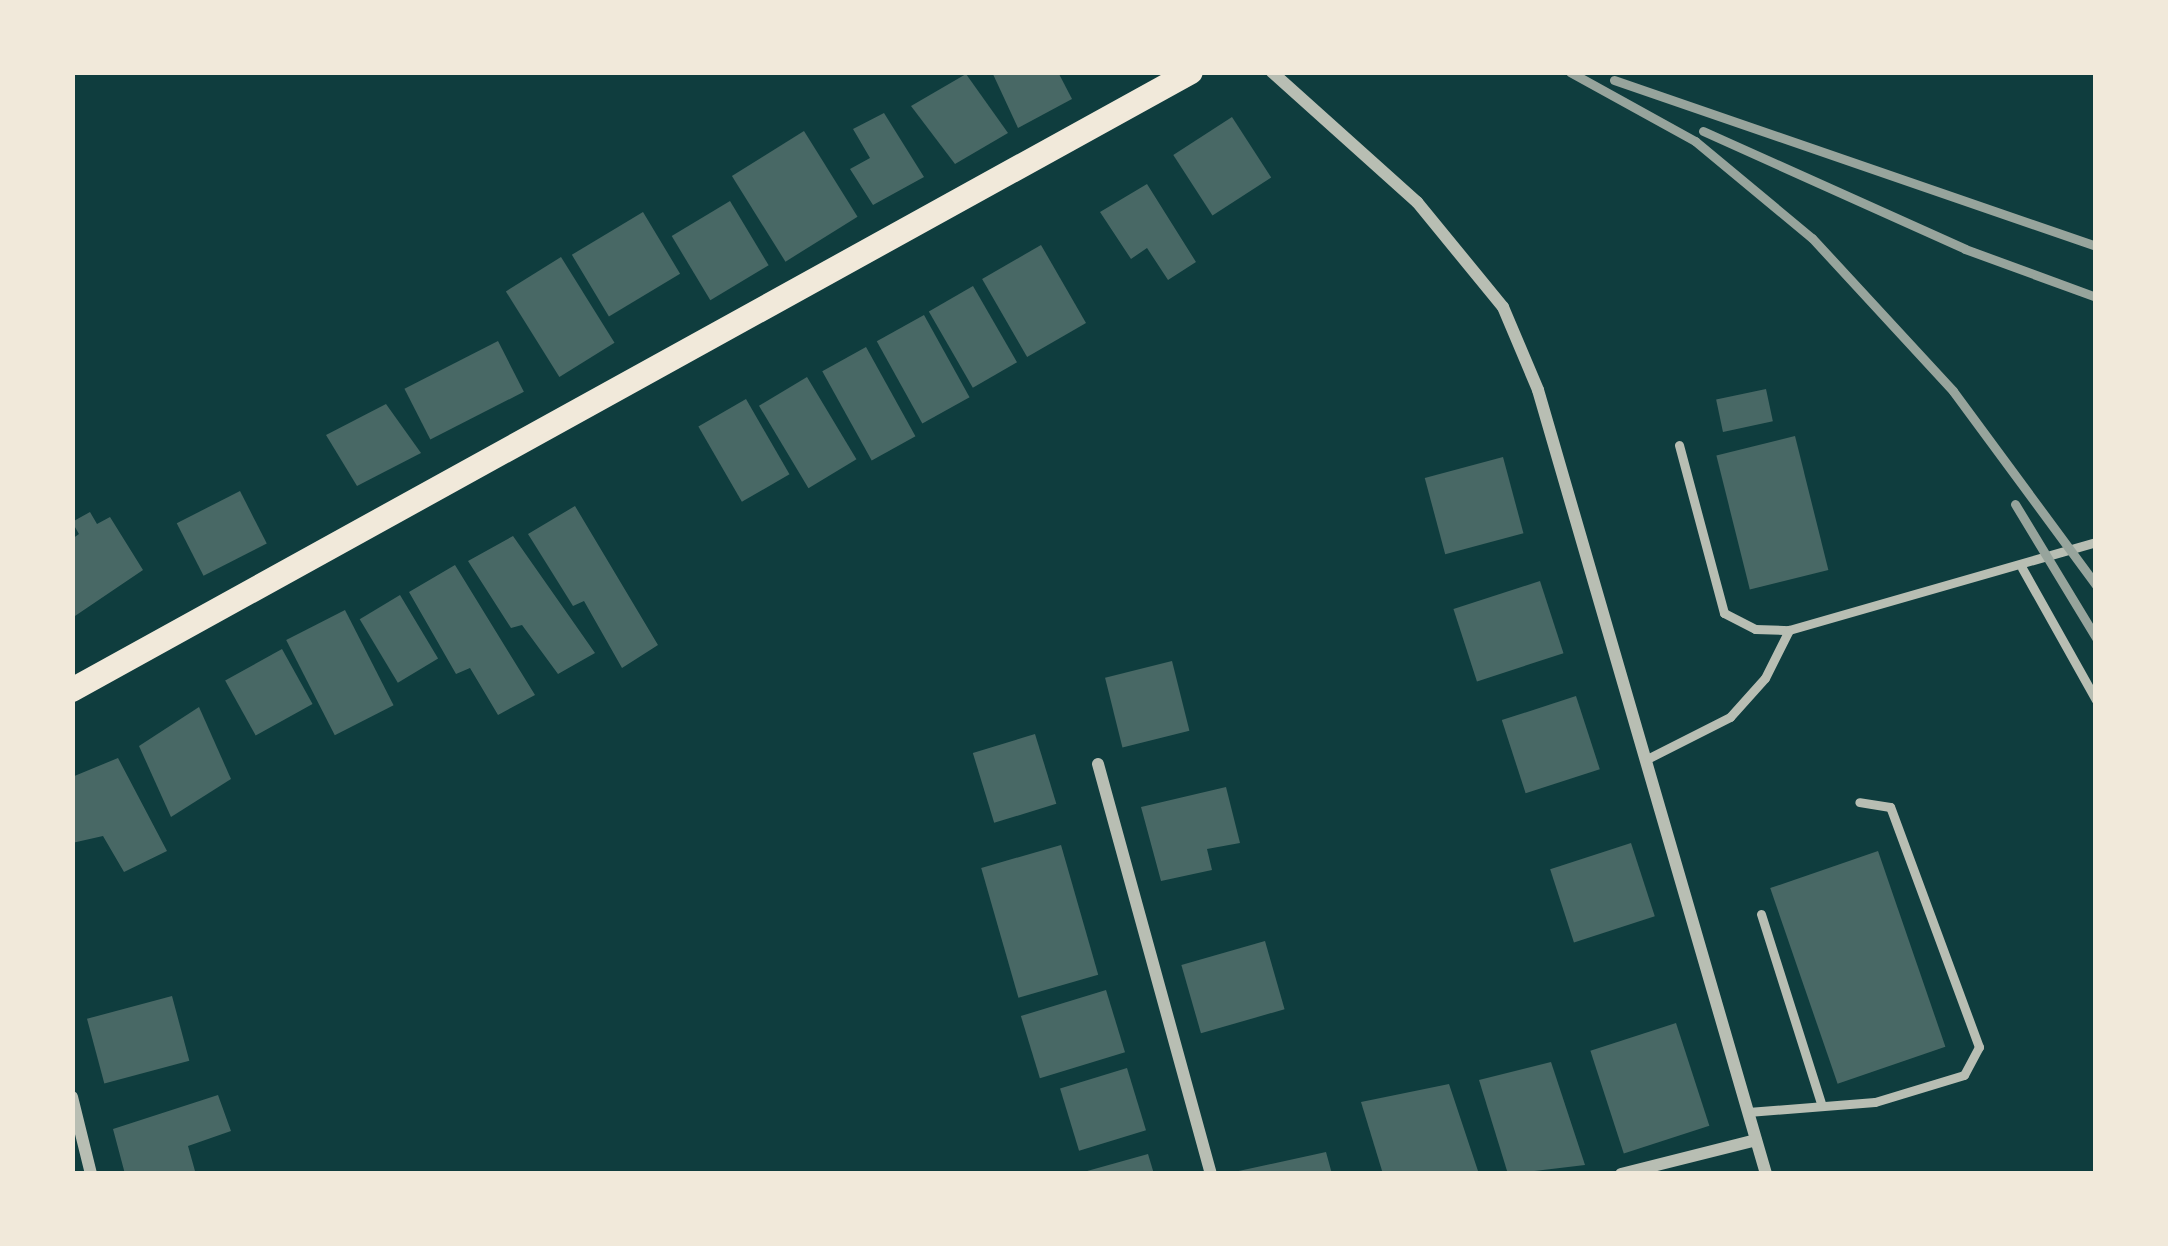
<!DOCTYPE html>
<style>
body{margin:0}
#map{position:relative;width:2168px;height:1246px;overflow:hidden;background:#0f3d3e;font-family:Signika,sans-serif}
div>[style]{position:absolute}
.building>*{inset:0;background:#486865;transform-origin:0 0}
.service>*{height:9px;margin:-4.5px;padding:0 4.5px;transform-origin:4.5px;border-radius:4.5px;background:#b8beb3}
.minor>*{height:12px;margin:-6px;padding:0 6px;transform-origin:6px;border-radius:6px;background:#b8beb3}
.secondary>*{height:24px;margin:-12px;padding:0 12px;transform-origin:12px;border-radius:12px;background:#f1e9da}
.rail>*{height:9px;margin:-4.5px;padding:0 4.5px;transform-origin:4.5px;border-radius:4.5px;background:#97a49c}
span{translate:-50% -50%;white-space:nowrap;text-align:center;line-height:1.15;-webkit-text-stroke:12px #f1e9da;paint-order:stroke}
.frame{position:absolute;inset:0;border:75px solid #f1e9da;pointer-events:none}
</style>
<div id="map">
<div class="building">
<div style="clip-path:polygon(992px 72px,1058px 72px,1072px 99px,1018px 128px)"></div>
<div style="clip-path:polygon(966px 74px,1008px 133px,955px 164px,911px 106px)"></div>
<div style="clip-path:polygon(884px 113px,924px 177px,873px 205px,850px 169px,870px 158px,853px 129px)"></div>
<div style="left:1232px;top:117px;width:72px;height:70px;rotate:57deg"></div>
<div style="left:804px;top:131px;width:101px;height:85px;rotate:58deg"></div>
<div style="clip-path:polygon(1147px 184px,1196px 262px,1168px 280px,1147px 248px,1131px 259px,1100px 212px)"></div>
<div style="left:730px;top:201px;width:75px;height:68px;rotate:59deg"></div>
<div style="left:643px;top:212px;width:72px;height:83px;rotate:59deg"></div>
<div style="left:1041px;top:245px;width:90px;height:68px;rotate:60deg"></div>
<div style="left:561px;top:257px;width:101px;height:65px;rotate:58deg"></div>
<div style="left:973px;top:286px;width:88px;height:51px;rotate:60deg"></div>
<div style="left:924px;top:315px;width:94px;height:54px;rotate:61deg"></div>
<div style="left:498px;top:341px;width:57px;height:105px;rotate:63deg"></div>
<div style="left:866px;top:347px;width:102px;height:50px;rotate:61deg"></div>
<div style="left:807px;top:377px;width:96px;height:56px;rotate:59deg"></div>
<div style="left:1766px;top:389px;width:33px;height:51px;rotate:78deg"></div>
<div style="left:746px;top:399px;width:87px;height:55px;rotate:60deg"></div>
<div style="clip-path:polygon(386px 404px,421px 453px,357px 486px,326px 435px)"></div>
<div style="left:1795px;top:436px;width:138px;height:81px;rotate:76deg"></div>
<div style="left:1503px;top:457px;width:79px;height:81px;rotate:75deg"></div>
<div style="left:240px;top:491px;width:59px;height:71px;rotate:63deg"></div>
<div style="clip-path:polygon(575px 506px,658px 645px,622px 668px,584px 601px,573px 606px,528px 534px)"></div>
<div style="clip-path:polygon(90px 512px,97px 524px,110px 517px,143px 570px,72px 618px,72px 539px,79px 534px,72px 522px)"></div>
<div style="clip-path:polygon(513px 536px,595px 653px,558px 674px,522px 625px,511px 628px,468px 561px)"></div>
<div style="clip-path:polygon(455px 565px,535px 695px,498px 715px,470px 668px,456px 674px,409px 592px)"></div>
<div style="left:1540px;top:581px;width:76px;height:91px;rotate:72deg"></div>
<div style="left:400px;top:595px;width:74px;height:47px;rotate:59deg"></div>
<div style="left:345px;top:610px;width:107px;height:66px;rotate:63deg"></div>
<div style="left:282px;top:649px;width:63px;height:65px;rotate:61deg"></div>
<div style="left:1172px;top:661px;width:72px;height:69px;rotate:76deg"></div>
<div style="left:1576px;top:696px;width:77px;height:78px;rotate:72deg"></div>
<div style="clip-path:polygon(199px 707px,231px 779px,171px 817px,139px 746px)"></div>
<div style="left:1035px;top:734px;width:73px;height:65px;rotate:73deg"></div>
<div style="clip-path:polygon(118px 758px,167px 851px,124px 872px,103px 836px,72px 843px,72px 777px)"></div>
<div style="clip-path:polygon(1226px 787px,1240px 843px,1207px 849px,1212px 870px,1161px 881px,1141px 807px)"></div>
<div style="left:1631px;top:843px;width:77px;height:85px;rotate:72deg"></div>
<div style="left:1061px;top:845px;width:135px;height:83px;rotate:74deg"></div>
<div style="left:1878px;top:851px;width:207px;height:114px;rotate:71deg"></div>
<div style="left:1265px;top:941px;width:71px;height:87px;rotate:74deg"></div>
<div style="left:1106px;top:990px;width:65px;height:89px;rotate:73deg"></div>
<div style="left:172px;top:996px;width:67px;height:88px;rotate:75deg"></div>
<div style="left:1676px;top:1023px;width:108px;height:90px;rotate:72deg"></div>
<div style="clip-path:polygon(1551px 1062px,1585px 1165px,1508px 1174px,1479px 1080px)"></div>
<div style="left:1127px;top:1068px;width:65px;height:70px;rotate:73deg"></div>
<div style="clip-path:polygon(1449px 1084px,1479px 1174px,1383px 1174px,1361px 1102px)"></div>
<div style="clip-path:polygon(218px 1095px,231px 1131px,188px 1146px,195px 1171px,125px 1174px,113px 1129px)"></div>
<div style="clip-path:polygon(1326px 1152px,1332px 1174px,1234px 1174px,1234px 1172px)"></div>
<div style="clip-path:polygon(1148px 1154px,1154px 1174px,1080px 1174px,1080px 1173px)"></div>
</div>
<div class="service">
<div style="left:1679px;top:445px;width:174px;rotate:75deg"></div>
<div style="left:1724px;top:613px;width:35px;rotate:27deg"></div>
<div style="left:1755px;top:629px;width:34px;rotate:2deg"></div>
<div style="left:2022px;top:568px;width:151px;rotate:60.7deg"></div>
<div style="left:1647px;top:759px;width:93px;rotate:-26.8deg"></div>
<div style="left:1730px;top:717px;width:52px;rotate:-48.1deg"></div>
<div style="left:1765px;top:678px;width:54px;rotate:-63.4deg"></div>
<div style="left:1789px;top:630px;width:319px;rotate:-16deg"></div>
<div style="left:1761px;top:914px;width:201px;rotate:72.4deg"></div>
<div style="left:1748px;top:1112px;width:127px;rotate:-4.5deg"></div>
<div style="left:1875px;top:1102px;width:93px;rotate:-16.9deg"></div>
<div style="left:1964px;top:1075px;width:32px;rotate:-62deg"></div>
<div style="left:1979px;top:1047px;width:256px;rotate:-110.3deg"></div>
<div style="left:1890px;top:807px;width:31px;rotate:-171deg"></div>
</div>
<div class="minor">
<div style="left:1272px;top:72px;width:195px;rotate:41.9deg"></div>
<div style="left:1417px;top:202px;width:136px;rotate:50.7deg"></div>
<div style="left:1503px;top:307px;width:90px;rotate:67.1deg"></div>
<div style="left:1538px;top:390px;width:816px;rotate:73.78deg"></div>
<div style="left:1098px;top:764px;width:425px;rotate:74.6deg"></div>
<div style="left:72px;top:1097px;width:79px;rotate:76.1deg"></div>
<div style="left:1621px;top:1174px;width:139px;rotate:-14.1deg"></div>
</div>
<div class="secondary">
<div style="left:72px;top:690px;width:1278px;rotate:-28.91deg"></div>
</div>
<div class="rail">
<div style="left:1570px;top:72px;width:143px;rotate:28.9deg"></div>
<div style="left:1695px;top:141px;width:152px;rotate:39.7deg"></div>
<div style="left:1812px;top:238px;width:208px;rotate:47.3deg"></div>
<div style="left:1953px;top:391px;width:241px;rotate:53.6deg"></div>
<div style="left:1614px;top:80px;width:510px;rotate:19deg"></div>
<div style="left:1703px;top:131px;width:287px;rotate:24.2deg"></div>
<div style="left:1965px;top:249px;width:140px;rotate:20.1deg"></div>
<div style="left:2015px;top:504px;width:157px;rotate:58.8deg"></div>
</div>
<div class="frame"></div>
</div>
